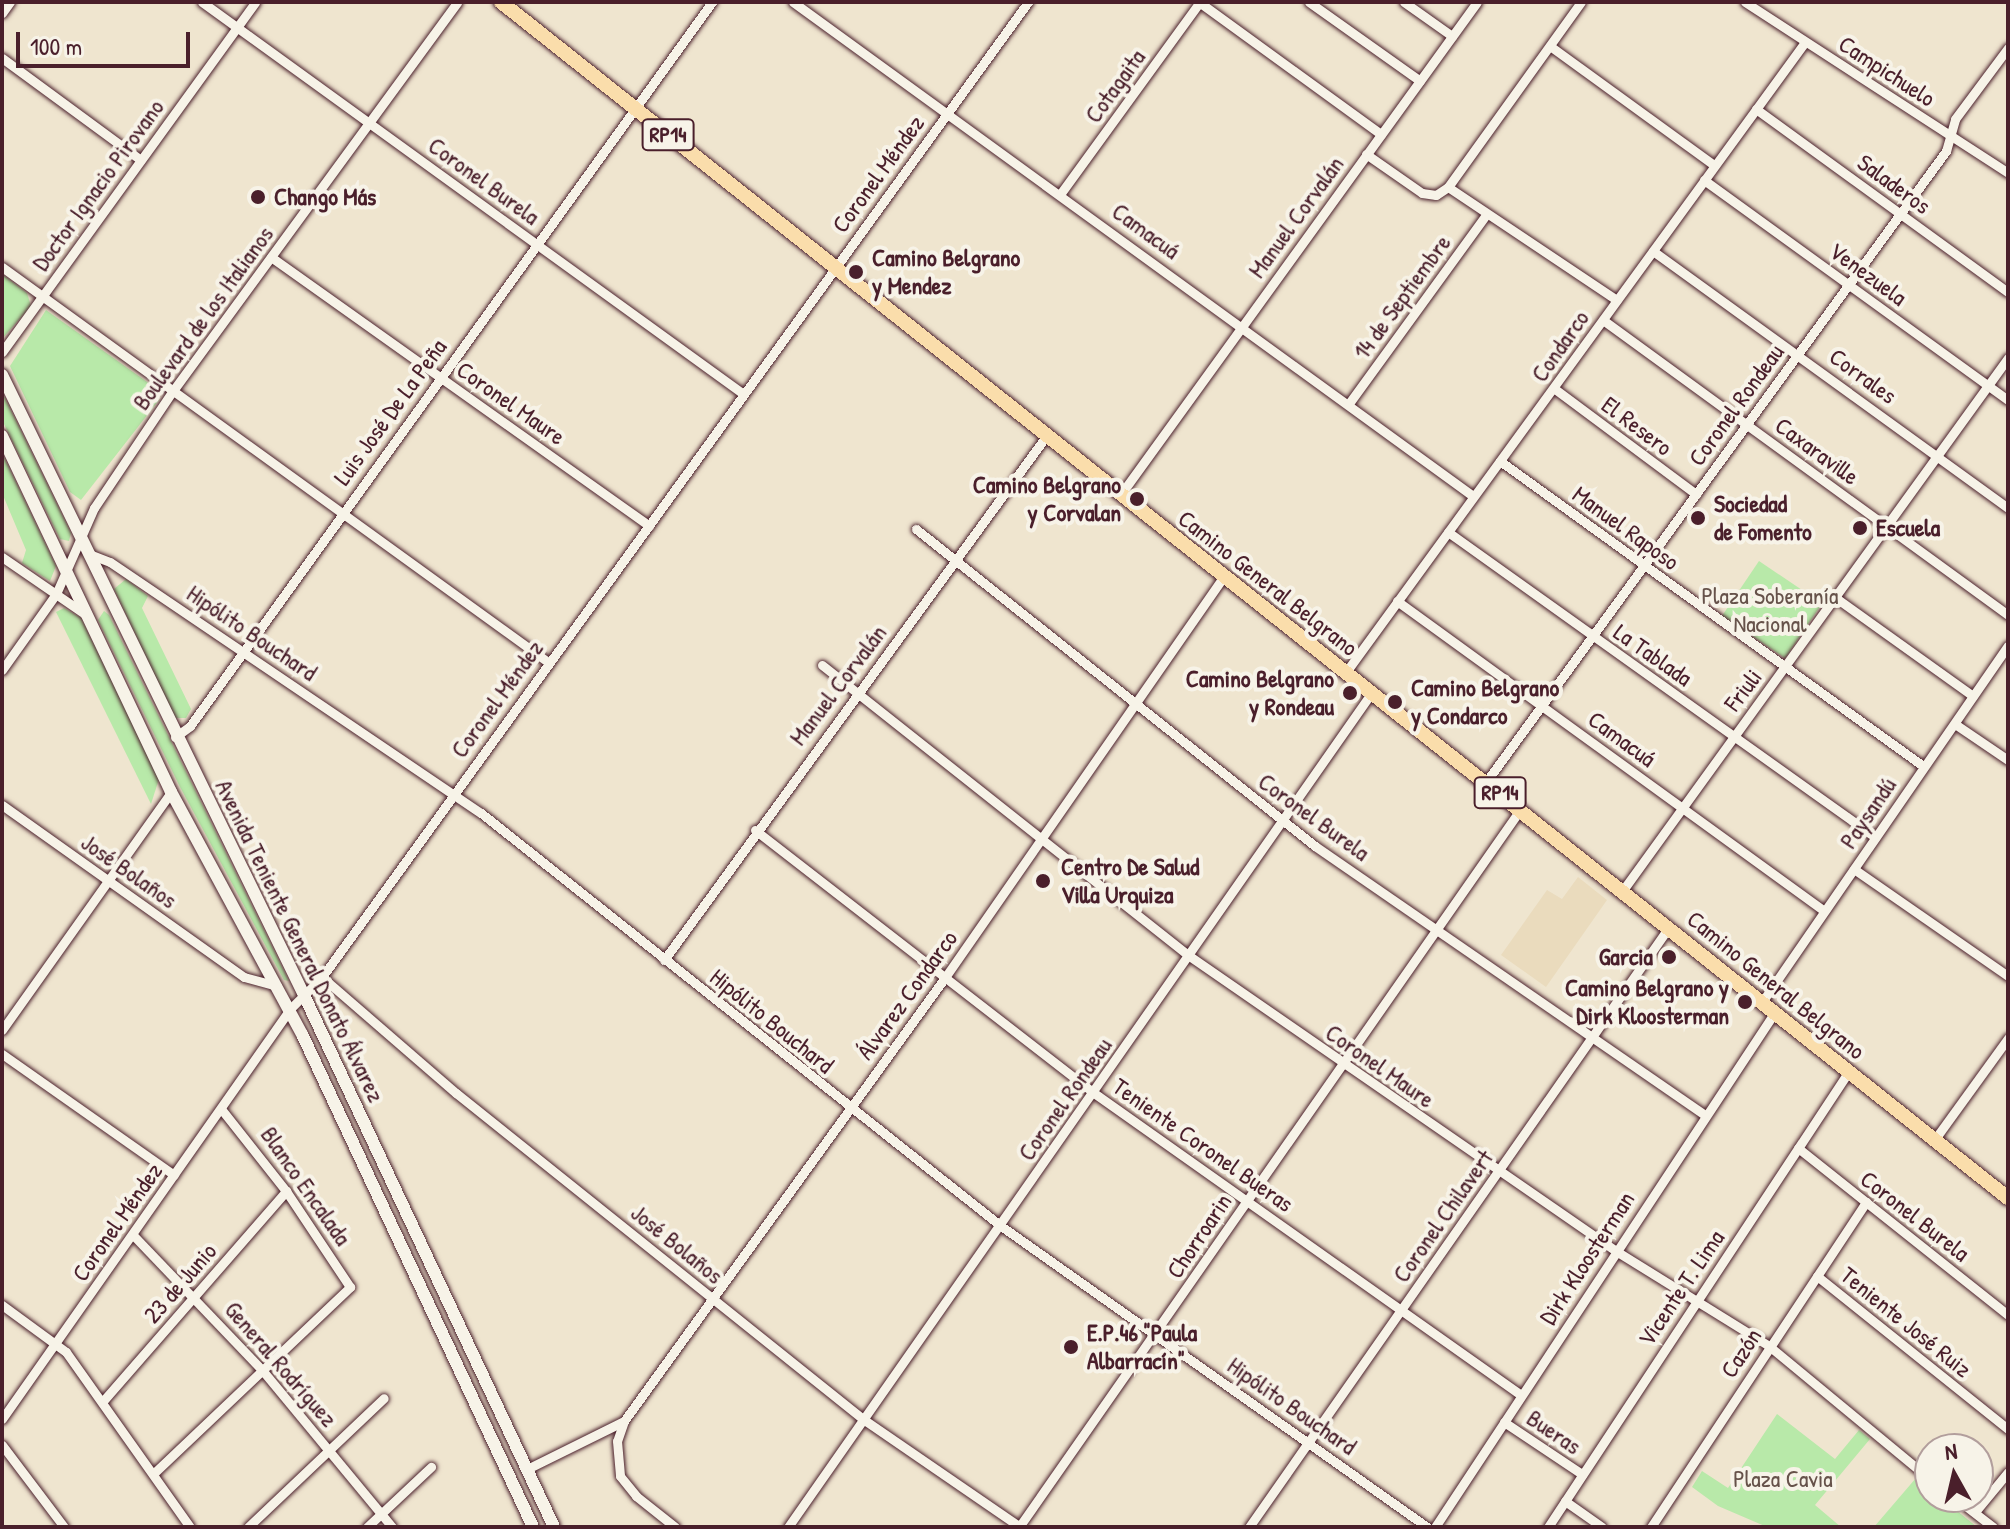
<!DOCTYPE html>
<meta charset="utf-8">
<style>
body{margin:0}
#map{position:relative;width:2010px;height:1529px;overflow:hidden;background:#efe5cf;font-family:"Patrick Hand",sans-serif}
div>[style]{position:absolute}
.built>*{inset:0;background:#eadbbd}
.green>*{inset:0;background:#b8e9a9;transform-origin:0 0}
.roads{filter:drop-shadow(0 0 2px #4a1f2b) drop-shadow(0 0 2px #4a1f2b)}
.minor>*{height:9px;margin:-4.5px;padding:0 4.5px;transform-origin:4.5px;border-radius:4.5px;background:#f7f3e8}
.secondary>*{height:12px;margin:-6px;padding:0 6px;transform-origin:6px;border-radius:6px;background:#f7f3e8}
.primary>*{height:14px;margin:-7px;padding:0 7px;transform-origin:7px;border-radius:7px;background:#faddab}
.dots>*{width:22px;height:22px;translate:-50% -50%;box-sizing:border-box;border:4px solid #f7f3e8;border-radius:50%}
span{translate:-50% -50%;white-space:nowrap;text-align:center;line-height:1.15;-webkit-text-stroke:8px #f7f3e8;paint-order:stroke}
.shield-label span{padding:2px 6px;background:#f7f3e8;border:2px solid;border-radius:6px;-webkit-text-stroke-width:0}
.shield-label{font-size:22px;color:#4a1f2b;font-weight:700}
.street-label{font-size:24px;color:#4a1f2b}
.poi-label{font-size:24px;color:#4a1f2b;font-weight:700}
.left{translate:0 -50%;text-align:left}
.right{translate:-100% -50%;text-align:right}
.park-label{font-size:24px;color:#66524a}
.frame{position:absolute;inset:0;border:4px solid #4a1f2b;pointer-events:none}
.north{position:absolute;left:1914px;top:1433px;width:80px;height:80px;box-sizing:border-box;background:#f7f3e8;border:2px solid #b29e9c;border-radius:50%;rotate:352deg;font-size:22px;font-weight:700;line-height:32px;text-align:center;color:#4a1f2b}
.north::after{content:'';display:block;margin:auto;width:28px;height:36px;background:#4a1f2b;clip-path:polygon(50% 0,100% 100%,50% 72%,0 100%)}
.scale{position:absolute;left:16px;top:32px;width:174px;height:36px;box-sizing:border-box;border:4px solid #4a1f2b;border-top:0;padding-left:10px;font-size:24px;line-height:28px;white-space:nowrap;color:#4a1f2b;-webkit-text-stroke:6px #f7f3e8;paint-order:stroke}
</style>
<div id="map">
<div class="built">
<div style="clip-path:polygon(1578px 877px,1607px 900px,1546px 987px,1501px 955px,1547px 890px,1562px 899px)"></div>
</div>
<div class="green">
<div style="clip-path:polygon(2px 274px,27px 293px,31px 306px,2px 339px)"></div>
<div style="clip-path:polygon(46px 310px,157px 389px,159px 400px,81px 500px,70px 492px,10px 366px)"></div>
<div style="clip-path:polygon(2px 392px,71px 533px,69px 541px,60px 539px,2px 420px)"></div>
<div style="clip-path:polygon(2px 453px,56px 566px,50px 581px,22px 563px,26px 550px,2px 493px)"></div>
<div style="left:1759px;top:561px;width:76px;height:66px;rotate:34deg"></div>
<div style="clip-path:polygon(126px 579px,148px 596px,142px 608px,191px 709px,186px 718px,175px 718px,114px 589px)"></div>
<div style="clip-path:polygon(64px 608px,81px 618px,159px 779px,151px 804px,56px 612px)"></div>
<div style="clip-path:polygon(104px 611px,109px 615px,289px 981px,284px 980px,180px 787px,98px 620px)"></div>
<div style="clip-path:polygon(1777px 1414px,1835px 1459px,1859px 1430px,1870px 1439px,1815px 1505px,1841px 1527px,1767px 1527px,1718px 1506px,1692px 1487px,1702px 1471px,1728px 1488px)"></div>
<div style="clip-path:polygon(1916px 1478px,1930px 1489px,1930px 1497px,1940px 1497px,1977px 1527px,1874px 1527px)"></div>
</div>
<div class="roads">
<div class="minor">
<div style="left:202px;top:2px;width:667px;rotate:35.91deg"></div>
<div style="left:793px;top:2px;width:840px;rotate:36deg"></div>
<div style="left:1199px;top:2px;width:225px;rotate:36deg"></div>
<div style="left:1309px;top:2px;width:136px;rotate:35.4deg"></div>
<div style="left:1404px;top:2px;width:59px;rotate:35.3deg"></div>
<div style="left:1745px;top:2px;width:314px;rotate:33deg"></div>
<div style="left:2px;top:13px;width:14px;rotate:-54deg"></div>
<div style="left:1550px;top:46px;width:203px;rotate:36deg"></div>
<div style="left:2px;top:58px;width:172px;rotate:36.3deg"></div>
<div style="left:1756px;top:109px;width:311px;rotate:36deg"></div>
<div style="left:1366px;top:154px;width:68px;rotate:34.9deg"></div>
<div style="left:1422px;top:193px;width:14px;rotate:8deg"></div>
<div style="left:1436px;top:195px;width:14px;rotate:-34deg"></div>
<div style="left:1448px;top:187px;width:203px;rotate:33.8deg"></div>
<div style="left:1704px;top:180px;width:375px;rotate:35.9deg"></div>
<div style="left:1448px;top:187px;width:228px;rotate:-54.3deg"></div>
<div style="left:1061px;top:193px;width:236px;rotate:-54deg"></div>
<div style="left:1653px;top:251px;width:438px;rotate:35.9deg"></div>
<div style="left:271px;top:257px;width:464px;rotate:35.4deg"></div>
<div style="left:2px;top:267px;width:674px;rotate:35.88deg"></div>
<div style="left:1603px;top:320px;width:501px;rotate:36.07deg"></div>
<div style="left:2px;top:352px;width:432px;rotate:-54.1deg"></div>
<div style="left:1555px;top:389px;width:176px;rotate:36.7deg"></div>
<div style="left:1350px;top:402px;width:231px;rotate:-54deg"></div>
<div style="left:1500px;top:461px;width:521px;rotate:35.79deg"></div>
<div style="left:1121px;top:494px;width:607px;rotate:-54.11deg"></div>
<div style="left:916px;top:529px;width:510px;rotate:38.47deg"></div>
<div style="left:1315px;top:846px;width:474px;rotate:34.6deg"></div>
<div style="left:1448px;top:532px;width:525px;rotate:35.54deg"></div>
<div style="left:89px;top:554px;width:22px;rotate:21deg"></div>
<div style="left:110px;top:562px;width:448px;rotate:34.1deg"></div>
<div style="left:481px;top:813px;width:664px;rotate:38.46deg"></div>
<div style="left:1001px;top:1226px;width:522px;rotate:35.24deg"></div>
<div style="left:2px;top:557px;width:101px;rotate:34.5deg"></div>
<div style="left:1836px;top:598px;width:168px;rotate:35.6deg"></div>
<div style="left:1397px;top:601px;width:526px;rotate:35.96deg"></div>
<div style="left:822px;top:665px;width:467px;rotate:38.4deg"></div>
<div style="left:1188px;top:955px;width:520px;rotate:34.67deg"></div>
<div style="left:1616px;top:1251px;width:180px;rotate:31.8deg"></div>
<div style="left:1769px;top:1346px;width:209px;rotate:39.6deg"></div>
<div style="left:2px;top:670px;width:93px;rotate:-54.6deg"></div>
<div style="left:56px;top:594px;width:94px;rotate:-66.2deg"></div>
<div style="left:94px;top:508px;width:140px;rotate:-56.1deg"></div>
<div style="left:172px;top:392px;width:483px;rotate:-53.8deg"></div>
<div style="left:1346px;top:672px;width:779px;rotate:-53.92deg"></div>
<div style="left:1955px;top:724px;width:64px;rotate:34.2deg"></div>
<div style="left:175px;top:737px;width:19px;rotate:-36deg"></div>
<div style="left:190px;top:726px;width:893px;rotate:-54.21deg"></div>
<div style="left:1486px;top:782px;width:781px;rotate:-53.91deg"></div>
<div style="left:1946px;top:151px;width:33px;rotate:-74deg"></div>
<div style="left:1955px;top:119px;width:89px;rotate:-53.3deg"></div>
<div style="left:2px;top:805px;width:297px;rotate:35.4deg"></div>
<div style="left:244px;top:977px;width:34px;rotate:15deg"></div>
<div style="left:755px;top:830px;width:429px;rotate:37.8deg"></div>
<div style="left:1094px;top:1093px;width:523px;rotate:35.27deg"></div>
<div style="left:1854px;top:869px;width:188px;rotate:34.8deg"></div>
<div style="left:1623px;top:890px;width:657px;rotate:-54.11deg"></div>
<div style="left:664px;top:960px;width:650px;rotate:-53.89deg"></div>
<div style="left:322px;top:977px;width:177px;rotate:40.9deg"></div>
<div style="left:456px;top:1093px;width:521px;rotate:38.69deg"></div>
<div style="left:863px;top:1419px;width:191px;rotate:34.5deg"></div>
<div style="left:1762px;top:1002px;width:433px;rotate:-55.4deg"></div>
<div style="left:2px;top:1030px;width:292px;rotate:-54.6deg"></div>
<div style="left:2px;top:1054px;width:210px;rotate:35.1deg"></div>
<div style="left:1935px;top:1139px;width:125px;rotate:-54.1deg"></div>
<div style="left:1798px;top:1148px;width:268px;rotate:38.5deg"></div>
<div style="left:133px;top:1235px;width:188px;rotate:46.3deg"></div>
<div style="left:263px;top:1371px;width:202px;rotate:50.4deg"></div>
<div style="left:1817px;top:1276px;width:245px;rotate:38.7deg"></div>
<div style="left:2px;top:1305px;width:79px;rotate:36.3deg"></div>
<div style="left:66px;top:1352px;width:214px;rotate:54.7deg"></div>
<div style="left:103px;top:1401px;width:279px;rotate:-48.9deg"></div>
<div style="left:2px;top:1419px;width:500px;rotate:-54.9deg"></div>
<div style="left:289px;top:1010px;width:47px;rotate:-45deg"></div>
<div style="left:322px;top:977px;width:1204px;rotate:-54.09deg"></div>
<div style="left:624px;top:1421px;width:21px;rotate:109deg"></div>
<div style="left:617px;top:1441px;width:35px;rotate:85deg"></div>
<div style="left:620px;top:1476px;width:26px;rotate:51deg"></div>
<div style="left:636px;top:1496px;width:50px;rotate:38.5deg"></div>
<div style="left:1504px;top:1422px;width:94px;rotate:33.7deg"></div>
<div style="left:2px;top:1445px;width:103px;rotate:52.9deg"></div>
<div style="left:527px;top:1469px;width:108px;rotate:-26.3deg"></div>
<div style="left:624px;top:1421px;width:549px;rotate:-54.11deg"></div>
<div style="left:946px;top:976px;width:487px;rotate:-55.2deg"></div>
<div style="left:153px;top:1474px;width:272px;rotate:-43.5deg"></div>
<div style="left:350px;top:1287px;width:115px;rotate:-123.7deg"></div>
<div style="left:286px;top:1191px;width:103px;rotate:-128.3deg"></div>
<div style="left:1954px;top:1497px;width:49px;rotate:37.6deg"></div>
<div style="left:1565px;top:1501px;width:45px;rotate:35.1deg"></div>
<div style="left:1975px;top:1512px;width:52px;rotate:-50.5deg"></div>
<div style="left:248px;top:1527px;width:187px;rotate:-43.5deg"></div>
<div style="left:367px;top:1527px;width:88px;rotate:-43.2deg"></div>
<div style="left:788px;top:1527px;width:1019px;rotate:-55.03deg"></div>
<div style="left:1019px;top:1527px;width:875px;rotate:-55.06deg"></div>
<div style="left:1249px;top:1527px;width:732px;rotate:-55.01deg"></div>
<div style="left:1435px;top:1527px;width:617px;rotate:-56.57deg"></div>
<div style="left:1548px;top:1527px;width:546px;rotate:-56.57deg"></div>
<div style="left:1651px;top:1527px;width:390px;rotate:-56.5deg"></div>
</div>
<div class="secondary">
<div style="left:2px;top:375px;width:687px;rotate:64.03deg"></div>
<div style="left:303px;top:993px;width:590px;rotate:64.82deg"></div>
<div style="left:2px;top:436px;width:394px;rotate:64.6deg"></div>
<div style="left:171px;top:792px;width:275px;rotate:61.6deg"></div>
<div style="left:302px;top:1034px;width:544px;rotate:64.89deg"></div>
</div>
<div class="primary">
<div style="left:501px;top:2px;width:1924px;rotate:38.44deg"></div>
</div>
</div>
<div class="dots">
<div style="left:258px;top:197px;background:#4a1f2b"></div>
<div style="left:856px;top:272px;background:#4a1f2b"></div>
<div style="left:1137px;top:499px;background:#4a1f2b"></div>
<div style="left:1698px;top:518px;background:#4a1f2b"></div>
<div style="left:1860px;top:528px;background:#4a1f2b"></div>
<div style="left:1350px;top:693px;background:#4a1f2b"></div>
<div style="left:1395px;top:702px;background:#4a1f2b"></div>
<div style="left:1043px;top:881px;background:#4a1f2b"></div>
<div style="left:1669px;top:957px;background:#4a1f2b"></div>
<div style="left:1745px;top:1002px;background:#4a1f2b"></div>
<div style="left:1071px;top:1347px;background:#4a1f2b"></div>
</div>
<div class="shield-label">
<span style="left:668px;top:135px">RP14</span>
<span style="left:1500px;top:793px">RP14</span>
</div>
<div class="street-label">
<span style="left:1887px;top:71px;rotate:33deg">Campichuelo</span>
<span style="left:1115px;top:86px;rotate:-54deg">Cotagaita</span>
<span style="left:878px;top:174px;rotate:-54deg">Coronel Méndez</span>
<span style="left:484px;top:181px;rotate:36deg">Coronel Burela</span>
<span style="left:1894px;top:184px;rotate:36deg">Saladeros</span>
<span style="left:98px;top:185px;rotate:-54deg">Doctor Ignacio Pirovano</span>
<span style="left:1296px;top:217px;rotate:-54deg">Manuel Corvalán</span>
<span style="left:1146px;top:231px;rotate:36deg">Camacuá</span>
<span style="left:1868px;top:274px;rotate:36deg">Venezuela</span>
<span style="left:1402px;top:297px;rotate:-54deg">14 de Septiembre</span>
<span style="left:203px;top:318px;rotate:-54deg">Boulevard de los Italianos</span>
<span style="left:1560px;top:346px;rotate:-55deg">Condarco</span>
<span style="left:1863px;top:376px;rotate:36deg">Corrales</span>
<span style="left:511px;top:403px;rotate:35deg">Coronel Maure</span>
<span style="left:1736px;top:405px;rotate:-54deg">Coronel Rondeau</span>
<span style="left:390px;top:412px;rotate:-54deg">Luis José De La Peña</span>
<span style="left:1637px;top:426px;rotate:37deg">El Resero</span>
<span style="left:1817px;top:451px;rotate:36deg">Caxaraville</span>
<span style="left:1626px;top:528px;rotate:36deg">Manuel Raposo</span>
<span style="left:1268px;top:583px;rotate:38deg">Camino General Belgrano</span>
<span style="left:252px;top:633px;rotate:34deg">Hipólito Bouchard</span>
<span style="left:1653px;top:655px;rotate:35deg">La Tablada</span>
<span style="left:838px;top:685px;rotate:-53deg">Manuel Corvalán</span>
<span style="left:1743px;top:690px;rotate:-53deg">Friuli</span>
<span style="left:497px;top:699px;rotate:-54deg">Coronel Méndez</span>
<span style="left:1622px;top:739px;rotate:36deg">Camacuá</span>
<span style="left:1868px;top:813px;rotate:-56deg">Paysandú</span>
<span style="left:1314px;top:817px;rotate:36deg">Coronel Burela</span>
<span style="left:129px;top:871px;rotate:35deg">José Bolaños</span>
<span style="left:300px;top:941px;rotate:64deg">Avenida Teniente General Donato Álvarez</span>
<span style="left:1776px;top:985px;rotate:39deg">Camino General Belgrano</span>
<span style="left:907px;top:995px;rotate:-54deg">Álvarez Condarco</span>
<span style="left:772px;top:1021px;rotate:39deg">Hipólito Bouchard</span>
<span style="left:1380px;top:1066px;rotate:35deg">Coronel Maure</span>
<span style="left:1065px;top:1099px;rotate:-55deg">Coronel Rondeau</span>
<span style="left:1203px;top:1145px;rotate:35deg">Teniente Coronel Bueras</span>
<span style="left:306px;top:1186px;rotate:55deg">Blanco Encalada</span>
<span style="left:1443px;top:1216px;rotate:-55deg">Coronel Chilavert</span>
<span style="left:1915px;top:1216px;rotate:38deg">Coronel Burela</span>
<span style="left:117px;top:1222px;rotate:-55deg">Coronel Méndez</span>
<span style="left:1199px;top:1236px;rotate:-56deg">Chorroarin</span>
<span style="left:677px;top:1244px;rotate:39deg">José Bolaños</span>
<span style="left:1587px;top:1258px;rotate:-57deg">Dirk Kloosterman</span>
<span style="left:180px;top:1283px;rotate:-49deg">23 de Junio</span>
<span style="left:1681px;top:1288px;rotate:-56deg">Vicente T. Lima</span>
<span style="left:1906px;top:1322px;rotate:39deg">Teniente José Ruiz</span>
<span style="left:1741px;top:1353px;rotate:-57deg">Cazón</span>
<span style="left:281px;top:1364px;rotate:49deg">General Rodríguez</span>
<span style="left:1292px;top:1406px;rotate:35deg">Hipólito Bouchard</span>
<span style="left:1554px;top:1432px;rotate:34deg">Bueras</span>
</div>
<div class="poi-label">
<span class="left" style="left:274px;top:197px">Chango Más</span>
<span class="left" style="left:872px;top:272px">Camino Belgrano<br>y Mendez</span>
<span class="right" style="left:1121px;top:499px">Camino Belgrano<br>y Corvalan</span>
<span class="left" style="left:1714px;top:518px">Sociedad<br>de Fomento</span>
<span class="left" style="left:1876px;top:528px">Escuela</span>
<span class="right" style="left:1334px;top:693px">Camino Belgrano<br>y Rondeau</span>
<span class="left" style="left:1411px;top:702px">Camino Belgrano<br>y Condarco</span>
<span class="left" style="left:1061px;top:881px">Centro De Salud<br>Villa Urquiza</span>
<span class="right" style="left:1653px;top:957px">Garcia</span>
<span class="right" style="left:1729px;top:1002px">Camino Belgrano y<br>Dirk Kloosterman</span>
<span class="left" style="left:1087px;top:1347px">E.P.46 "Paula<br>Albarracín"</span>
</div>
<div class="park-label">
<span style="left:1770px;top:610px">Plaza Soberanía<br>Nacional</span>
<span style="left:1783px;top:1479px">Plaza Cavia</span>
</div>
<div class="frame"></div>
<div class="north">N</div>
<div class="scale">100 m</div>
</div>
